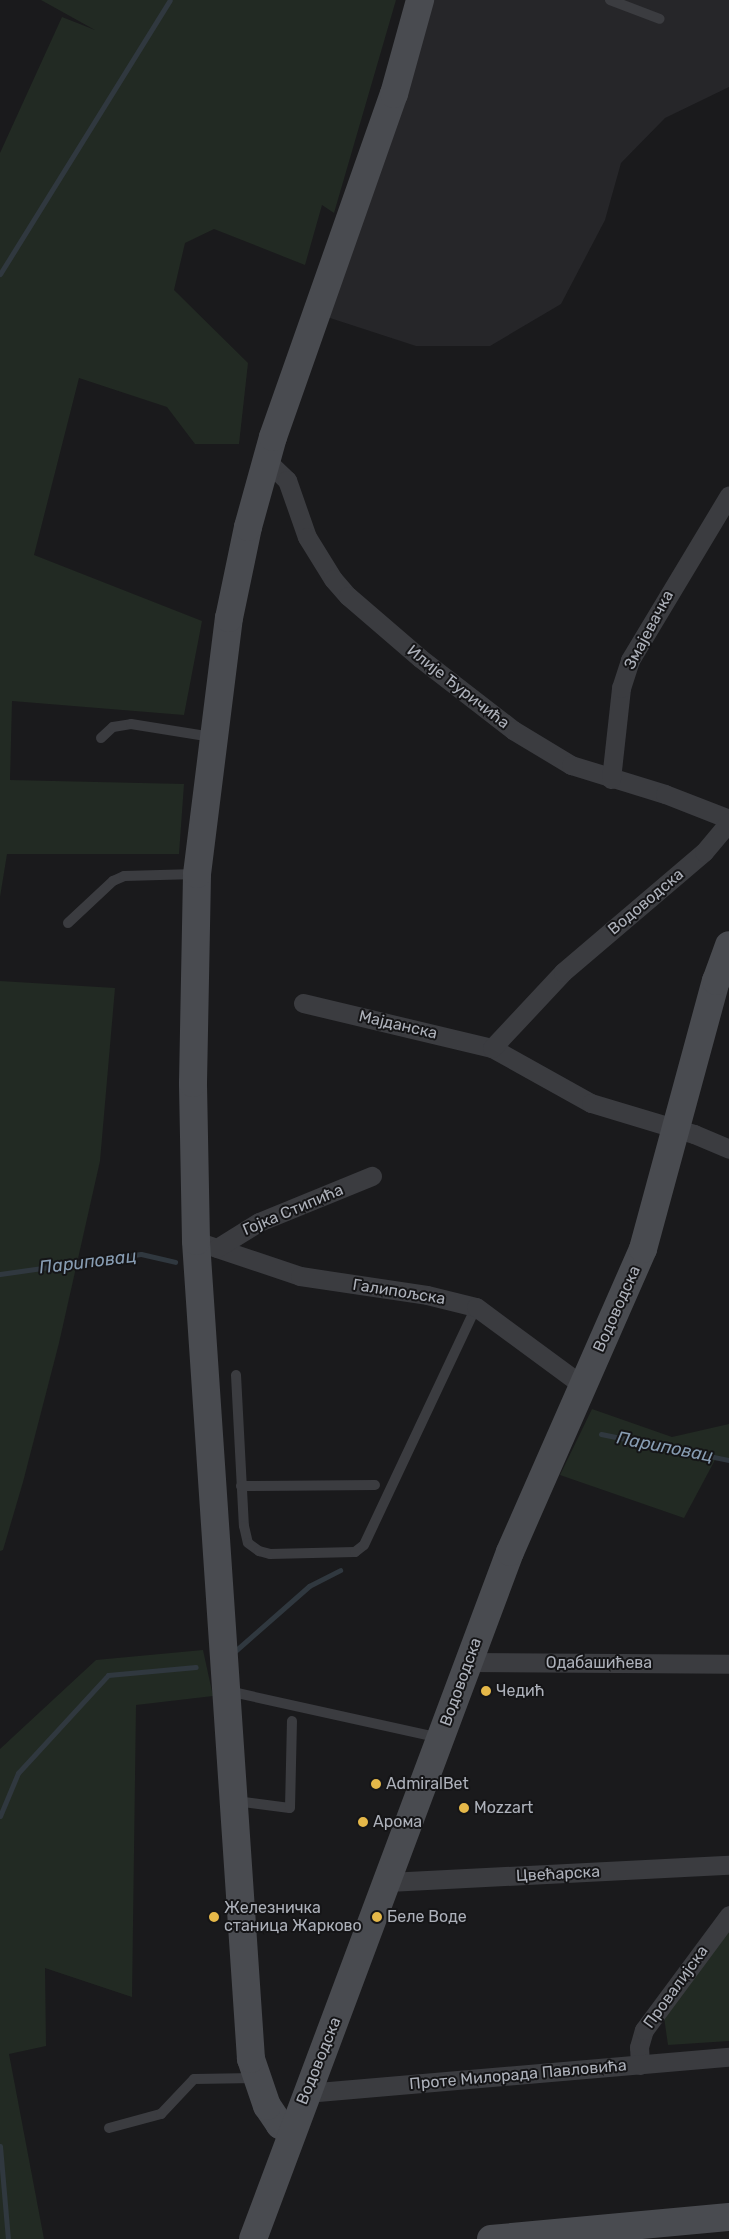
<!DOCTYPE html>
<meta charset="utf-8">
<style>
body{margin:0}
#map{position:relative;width:729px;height:2239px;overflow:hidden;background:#1a1a1c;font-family:Rubik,sans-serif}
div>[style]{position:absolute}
.built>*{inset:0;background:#262629}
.green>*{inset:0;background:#222a23}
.stream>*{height:5px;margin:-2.5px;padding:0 2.5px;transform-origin:2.5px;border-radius:2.5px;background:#30383f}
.lane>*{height:10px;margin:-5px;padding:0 5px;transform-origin:5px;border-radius:5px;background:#3b3c40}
.street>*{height:19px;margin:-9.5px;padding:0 9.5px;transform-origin:9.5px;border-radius:9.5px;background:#3b3c40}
.secondary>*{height:28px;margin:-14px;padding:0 14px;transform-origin:14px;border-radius:14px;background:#494b50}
.dots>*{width:14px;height:14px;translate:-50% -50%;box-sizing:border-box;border:2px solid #151517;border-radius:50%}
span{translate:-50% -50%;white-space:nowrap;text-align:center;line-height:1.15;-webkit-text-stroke:4px #151517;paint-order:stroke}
.street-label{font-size:16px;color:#adb1ba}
.poi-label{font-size:16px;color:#adb1ba}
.left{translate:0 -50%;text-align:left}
.water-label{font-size:18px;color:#879cb2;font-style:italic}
</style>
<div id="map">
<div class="built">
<div style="clip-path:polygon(427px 0,729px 0,729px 87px,665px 118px,621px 163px,605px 220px,561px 304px,490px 346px,416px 346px,327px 317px)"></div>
</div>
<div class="green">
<div style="clip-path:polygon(41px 0,396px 0,334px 213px,322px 205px,305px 265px,214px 229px,185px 243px,174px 290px,248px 363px,239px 444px,195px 444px,167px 407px,79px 378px,34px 555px,202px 621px,184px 715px,12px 701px,10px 780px,184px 784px,179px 854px,7px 854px,0 897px,0 153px,62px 17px,95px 30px)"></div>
<div style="clip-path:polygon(0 981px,115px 988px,100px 1161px,59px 1343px,23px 1482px,3px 1550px,0 1551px)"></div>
<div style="clip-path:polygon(592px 1409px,672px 1437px,729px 1424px,729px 1458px,716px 1458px,684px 1518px,560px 1475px)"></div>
<div style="clip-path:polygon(203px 1650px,213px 1696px,136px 1705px,132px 1997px,45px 1968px,46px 2046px,9px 2054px,44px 2239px,0 2239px,0 1749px,96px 1660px)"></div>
<div style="clip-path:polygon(729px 1925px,729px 2041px,668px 2045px,664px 2017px)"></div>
</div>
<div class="stream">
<div style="left:0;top:274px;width:322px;rotate:-58.2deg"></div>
<div style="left:0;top:1274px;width:142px;rotate:-8.1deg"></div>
<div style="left:141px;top:1254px;width:35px;rotate:13deg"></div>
<div style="left:601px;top:1434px;width:131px;rotate:11.5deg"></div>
<div style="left:234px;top:1652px;width:100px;rotate:-41.3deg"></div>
<div style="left:309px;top:1586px;width:35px;rotate:-27deg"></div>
<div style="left:0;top:1816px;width:47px;rotate:-67.3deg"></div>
<div style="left:18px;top:1773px;width:133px;rotate:-47.4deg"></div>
<div style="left:108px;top:1675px;width:88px;rotate:-5.2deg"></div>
<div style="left:0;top:2146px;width:93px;rotate:85.1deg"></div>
</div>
<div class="lane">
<div style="left:610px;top:0;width:53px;rotate:20.8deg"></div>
<div style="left:101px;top:738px;width:16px;rotate:-43deg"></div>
<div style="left:113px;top:727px;width:18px;rotate:-9deg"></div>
<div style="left:131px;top:724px;width:82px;rotate:9.1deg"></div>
<div style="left:68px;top:923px;width:62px;rotate:-43deg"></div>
<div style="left:113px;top:881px;width:12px;rotate:-24deg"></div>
<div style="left:124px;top:876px;width:72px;rotate:-1.6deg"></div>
<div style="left:236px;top:1375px;width:151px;rotate:87deg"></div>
<div style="left:244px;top:1526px;width:17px;rotate:77deg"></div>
<div style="left:248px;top:1543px;width:14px;rotate:36deg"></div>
<div style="left:259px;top:1551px;width:11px;rotate:15deg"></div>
<div style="left:270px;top:1554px;width:85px;rotate:-1.3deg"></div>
<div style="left:355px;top:1552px;width:11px;rotate:-38deg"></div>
<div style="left:364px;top:1545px;width:263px;rotate:-64.8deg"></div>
<div style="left:241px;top:1486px;width:134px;rotate:-0.4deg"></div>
<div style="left:228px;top:1691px;width:217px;rotate:12.5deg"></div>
<div style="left:236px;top:1801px;width:54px;rotate:7.4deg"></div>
<div style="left:290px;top:1808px;width:87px;rotate:-88.7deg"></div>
<div style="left:109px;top:2128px;width:54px;rotate:-15.1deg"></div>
<div style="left:161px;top:2114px;width:48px;rotate:-46.7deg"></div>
<div style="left:194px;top:2079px;width:61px;rotate:-0.9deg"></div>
</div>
<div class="street">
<div style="left:266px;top:460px;width:29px;rotate:44deg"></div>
<div style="left:287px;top:480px;width:60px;rotate:70.7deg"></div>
<div style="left:307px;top:537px;width:49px;rotate:58.2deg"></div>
<div style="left:333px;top:579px;width:23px;rotate:49deg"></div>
<div style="left:348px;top:596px;width:95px;rotate:40.7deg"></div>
<div style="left:420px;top:658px;width:118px;rotate:37.7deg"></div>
<div style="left:513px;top:730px;width:68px;rotate:31.1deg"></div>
<div style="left:571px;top:765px;width:98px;rotate:17.1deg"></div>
<div style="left:665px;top:794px;width:69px;rotate:21.3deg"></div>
<div style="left:611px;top:779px;width:92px;rotate:-83.7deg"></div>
<div style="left:621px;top:688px;width:29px;rotate:-72deg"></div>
<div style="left:630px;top:660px;width:192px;rotate:-59deg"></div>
<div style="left:303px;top:1003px;width:194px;rotate:13.4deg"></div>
<div style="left:492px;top:1048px;width:113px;rotate:29.1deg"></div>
<div style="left:591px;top:1103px;width:108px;rotate:16.8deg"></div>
<div style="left:694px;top:1134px;width:38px;rotate:23deg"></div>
<div style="left:492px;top:1048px;width:104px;rotate:-46.9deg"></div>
<div style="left:563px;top:972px;width:185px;rotate:-40.4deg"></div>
<div style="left:704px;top:852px;width:39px;rotate:-50deg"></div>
<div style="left:196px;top:1241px;width:110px;rotate:18.6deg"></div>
<div style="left:300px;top:1276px;width:128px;rotate:8.5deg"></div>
<div style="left:427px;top:1295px;width:50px;rotate:13.8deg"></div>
<div style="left:476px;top:1307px;width:133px;rotate:36.4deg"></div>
<div style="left:217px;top:1248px;width:49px;rotate:-31.8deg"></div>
<div style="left:259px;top:1222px;width:122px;rotate:-22.2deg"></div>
<div style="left:469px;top:1662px;width:260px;rotate:0.4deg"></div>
<div style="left:388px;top:1882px;width:341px;rotate:-2.9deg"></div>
<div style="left:640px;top:2065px;width:18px;rotate:-93deg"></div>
<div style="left:639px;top:2047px;width:18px;rotate:-74deg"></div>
<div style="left:644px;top:2030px;width:143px;rotate:-53.5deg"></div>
<div style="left:306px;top:2093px;width:425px;rotate:-4.9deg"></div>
</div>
<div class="secondary">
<div style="left:291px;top:2131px;width:13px;rotate:-151deg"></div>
<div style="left:280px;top:2125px;width:23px;rotate:-124deg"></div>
<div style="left:267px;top:2106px;width:50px;rotate:-108.8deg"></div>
<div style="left:251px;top:2059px;width:820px;rotate:-93.85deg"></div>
<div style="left:196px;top:1241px;width:158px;rotate:-91.1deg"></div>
<div style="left:193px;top:1083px;width:209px;rotate:-88.9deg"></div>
<div style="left:197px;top:874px;width:258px;rotate:-82.9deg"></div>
<div style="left:229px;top:618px;width:93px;rotate:-78.2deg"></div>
<div style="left:248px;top:527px;width:93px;rotate:-74.5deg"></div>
<div style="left:273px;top:437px;width:364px;rotate:-70.6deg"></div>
<div style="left:394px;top:94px;width:98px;rotate:-74.5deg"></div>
<div style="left:253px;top:2239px;width:733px;rotate:-69.49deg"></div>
<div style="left:510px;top:1552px;width:331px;rotate:-66.3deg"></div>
<div style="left:643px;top:1249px;width:278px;rotate:-74.8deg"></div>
<div style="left:716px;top:981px;width:38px;rotate:-70deg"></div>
<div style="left:491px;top:2239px;width:239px;rotate:-5.3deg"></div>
</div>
<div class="dots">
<div style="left:486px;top:1691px;background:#e5b849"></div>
<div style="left:376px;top:1784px;background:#e5b849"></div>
<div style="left:464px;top:1808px;background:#e5b849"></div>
<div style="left:363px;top:1822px;background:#e5b849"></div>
<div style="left:214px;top:1917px;background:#e5b849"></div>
<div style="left:377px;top:1917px;background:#e5b849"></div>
</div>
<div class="street-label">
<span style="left:649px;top:630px;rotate:-62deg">Змајевачка</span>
<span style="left:458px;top:687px;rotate:38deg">Илије Ђуричића</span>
<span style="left:646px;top:902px;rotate:-40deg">Водоводска</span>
<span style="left:398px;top:1025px;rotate:13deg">Мајданска</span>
<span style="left:293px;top:1210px;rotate:-23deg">Гојка Стипића</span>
<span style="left:399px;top:1292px;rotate:9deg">Галипољска</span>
<span style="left:617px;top:1309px;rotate:-66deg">Водоводска</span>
<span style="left:599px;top:1663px">Одабашићева</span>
<span style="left:461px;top:1682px;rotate:-70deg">Водоводска</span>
<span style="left:558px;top:1874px;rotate:-3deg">Цвећарска</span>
<span style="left:676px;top:1987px;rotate:-54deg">Провалијска</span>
<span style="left:319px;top:2061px;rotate:-68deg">Водоводска</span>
<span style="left:518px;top:2075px;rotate:-5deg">Проте Милорада Павловића</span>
</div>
<div class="poi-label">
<span class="left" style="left:496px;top:1691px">Чедић</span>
<span class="left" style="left:386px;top:1784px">AdmiralBet</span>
<span class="left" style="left:474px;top:1808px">Mozzart</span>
<span class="left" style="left:373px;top:1822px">Арома</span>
<span class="left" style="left:224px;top:1917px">Железничка<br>станица Жарково</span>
<span class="left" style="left:387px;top:1917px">Беле Воде</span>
</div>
<div class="water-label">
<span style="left:88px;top:1262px;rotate:-7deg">Париповац</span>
<span style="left:665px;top:1447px;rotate:11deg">Париповац</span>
</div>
</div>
